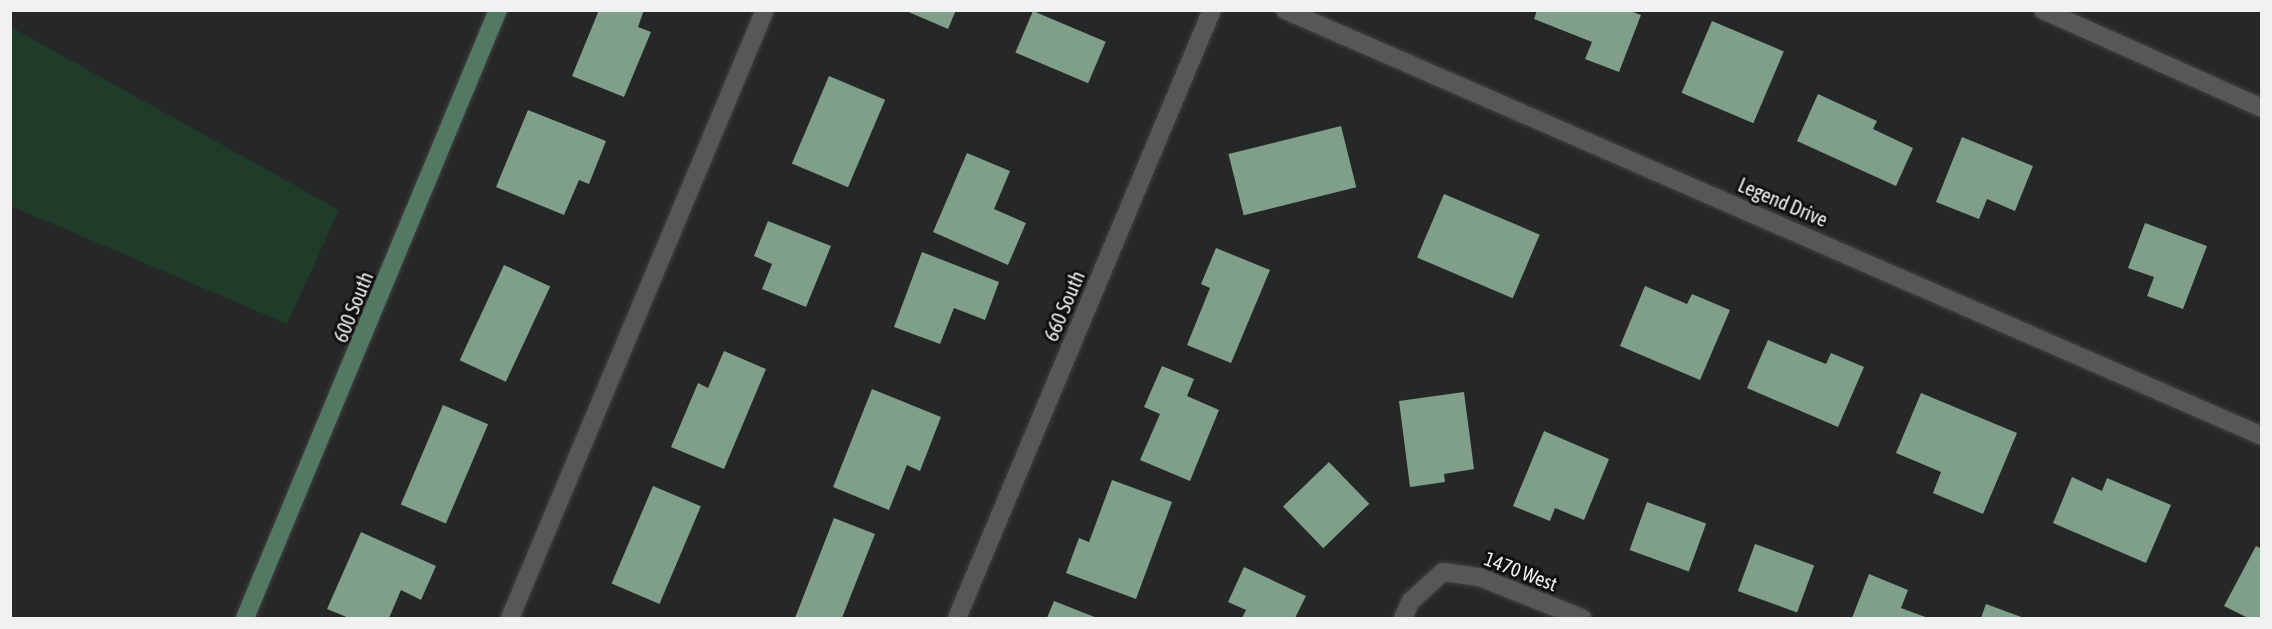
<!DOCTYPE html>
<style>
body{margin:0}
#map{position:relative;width:2272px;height:629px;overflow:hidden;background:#252826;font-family:"Asap Condensed",sans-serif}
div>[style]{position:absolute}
.green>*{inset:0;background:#203b2a}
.building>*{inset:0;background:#809f8a;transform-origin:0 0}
.roads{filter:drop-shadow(0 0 2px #404241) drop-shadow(0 0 2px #404241)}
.lane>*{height:18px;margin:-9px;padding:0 9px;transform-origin:9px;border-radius:9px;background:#565856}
.street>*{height:18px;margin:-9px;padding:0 9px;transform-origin:9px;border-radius:9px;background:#565856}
.secondary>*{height:18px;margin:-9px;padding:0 9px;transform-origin:9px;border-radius:9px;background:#537863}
span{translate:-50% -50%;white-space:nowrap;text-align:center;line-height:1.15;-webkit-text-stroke:6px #0f100f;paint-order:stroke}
.street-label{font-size:20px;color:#f0f2f1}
.frame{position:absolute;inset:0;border:12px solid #f0f2f1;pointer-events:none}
</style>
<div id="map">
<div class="green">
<div style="clip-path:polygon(11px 27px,339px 210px,287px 324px,11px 206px)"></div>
</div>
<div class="building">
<div style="clip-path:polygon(599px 10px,644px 10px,638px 27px,651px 32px,624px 97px,572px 76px)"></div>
<div style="clip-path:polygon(904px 10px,956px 10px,948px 29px)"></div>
<div style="clip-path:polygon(1537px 10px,1628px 10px,1641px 15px,1619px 72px,1585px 59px,1592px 42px,1534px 19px)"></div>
<div style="left:1033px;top:11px;width:79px;height:45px;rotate:23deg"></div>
<div style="left:1712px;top:21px;width:78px;height:78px;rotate:23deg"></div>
<div style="left:829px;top:76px;width:61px;height:95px;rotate:23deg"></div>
<div style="clip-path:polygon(1818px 94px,1877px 121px,1873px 129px,1913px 148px,1896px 186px,1797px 141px)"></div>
<div style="clip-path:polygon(528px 110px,606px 141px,589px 184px,579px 180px,564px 215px,496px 187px)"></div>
<div style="left:1341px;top:126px;width:63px;height:116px;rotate:76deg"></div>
<div style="clip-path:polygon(1962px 137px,2033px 166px,2015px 211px,1987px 199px,1979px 219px,1936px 202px)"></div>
<div style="clip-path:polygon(967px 153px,1010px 171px,994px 209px,1026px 223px,1008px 265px,933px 232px)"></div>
<div style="left:1444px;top:194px;width:104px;height:69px;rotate:23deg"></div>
<div style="clip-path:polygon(768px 221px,831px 246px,806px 307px,762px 289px,772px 264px,754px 256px)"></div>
<div style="clip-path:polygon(2145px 223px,2207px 246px,2183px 309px,2147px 296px,2154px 277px,2128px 268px)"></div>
<div style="clip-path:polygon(1216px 248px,1270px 270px,1231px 363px,1187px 345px,1210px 288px,1201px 284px)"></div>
<div style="clip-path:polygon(922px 252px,999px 282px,985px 320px,954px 308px,940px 344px,894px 327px)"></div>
<div style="left:504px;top:265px;width:51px;height:105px;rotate:25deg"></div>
<div style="clip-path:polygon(1645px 286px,1687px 304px,1692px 294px,1730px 310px,1700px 380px,1620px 346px)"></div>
<div style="clip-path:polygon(1768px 340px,1826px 364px,1831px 353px,1864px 367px,1838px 427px,1747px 388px)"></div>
<div style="clip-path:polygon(724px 351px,766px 369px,724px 469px,671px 447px,698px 383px,708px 388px)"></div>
<div style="clip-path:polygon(1162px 366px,1194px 379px,1187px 396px,1219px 410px,1190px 481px,1140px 460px,1160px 414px,1144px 407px)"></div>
<div style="clip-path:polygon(872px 389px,941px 417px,920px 471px,907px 465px,889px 510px,833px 487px)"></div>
<div style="clip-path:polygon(1464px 392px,1474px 469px,1444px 474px,1445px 482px,1410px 487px,1399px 401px)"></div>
<div style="clip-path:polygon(1921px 393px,2017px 433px,1983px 514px,1933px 493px,1941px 472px,1896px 453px)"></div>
<div style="left:443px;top:405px;width:49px;height:108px;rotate:23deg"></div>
<div style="clip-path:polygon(1544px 431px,1609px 459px,1584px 520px,1555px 508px,1550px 521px,1513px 506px)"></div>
<div style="left:1329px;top:462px;width:58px;height:64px;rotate:46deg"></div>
<div style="clip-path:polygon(2072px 477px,2102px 491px,2107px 478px,2171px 505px,2146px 563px,2053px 523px)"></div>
<div style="clip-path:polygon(1112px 480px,1172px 502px,1136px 599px,1066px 573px,1079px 538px,1089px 542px)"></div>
<div style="left:653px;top:486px;width:52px;height:106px;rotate:23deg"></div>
<div style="left:1647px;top:502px;width:63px;height:51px;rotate:20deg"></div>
<div style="clip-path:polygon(834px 518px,875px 534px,842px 618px,795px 618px)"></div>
<div style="clip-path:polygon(361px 532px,436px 566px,421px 600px,401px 590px,389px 618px,349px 618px,327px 609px)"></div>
<div style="left:1755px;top:544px;width:63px;height:50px;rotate:20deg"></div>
<div style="clip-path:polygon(2256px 546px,2262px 549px,2262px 618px,2248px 618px,2224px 606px)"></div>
<div style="clip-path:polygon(1244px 567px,1306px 596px,1295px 618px,1242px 618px,1246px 610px,1228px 602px)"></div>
<div style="clip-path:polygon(1869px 574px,1908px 590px,1901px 608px,1928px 618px,1852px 618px)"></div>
<div style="clip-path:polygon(1054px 601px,1097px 618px,1047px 618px)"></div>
<div style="clip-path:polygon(1986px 604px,2024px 618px,1981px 618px)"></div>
</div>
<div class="roads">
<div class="lane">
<div style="left:2043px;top:10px;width:240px;rotate:24.1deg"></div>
</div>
<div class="street">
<div style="left:1285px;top:10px;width:1066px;rotate:23.56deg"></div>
<div style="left:510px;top:618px;width:659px;rotate:-67.25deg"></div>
<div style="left:957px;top:618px;width:659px;rotate:-67.25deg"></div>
<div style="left:1403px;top:618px;width:19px;rotate:-65deg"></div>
<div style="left:1411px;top:601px;width:43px;rotate:-42.2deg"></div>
<div style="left:1443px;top:572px;width:36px;rotate:8deg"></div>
<div style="left:1479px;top:577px;width:111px;rotate:21.7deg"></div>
</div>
<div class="secondary">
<div style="left:245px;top:618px;width:659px;rotate:-67.41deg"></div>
</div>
</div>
<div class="street-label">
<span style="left:1783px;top:202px;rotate:23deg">Legend Drive</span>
<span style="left:1064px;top:306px;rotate:-67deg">660 South</span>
<span style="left:353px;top:307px;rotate:-68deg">600 South</span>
<span style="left:1521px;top:571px;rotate:21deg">1470 West</span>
</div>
<div class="frame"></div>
</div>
